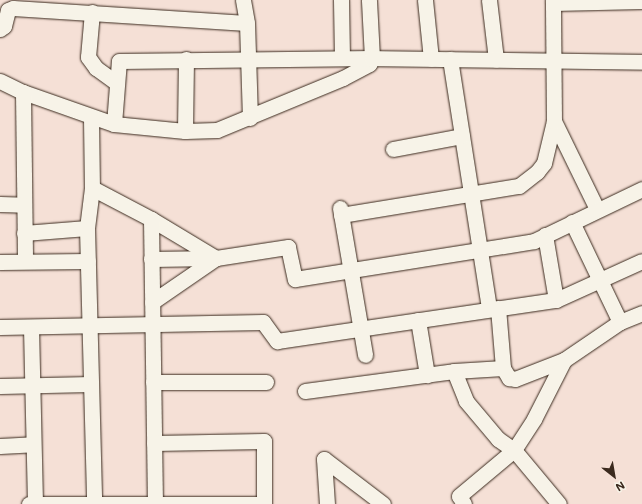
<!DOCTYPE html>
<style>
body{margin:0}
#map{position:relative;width:642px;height:504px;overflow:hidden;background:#f5e0d6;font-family:Mali,sans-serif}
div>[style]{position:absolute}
.roads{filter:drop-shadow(0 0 1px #3b2a1e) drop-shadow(0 0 1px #3b2a1e)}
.minor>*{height:15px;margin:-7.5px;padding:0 7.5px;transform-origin:7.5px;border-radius:7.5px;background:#f7f3e8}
span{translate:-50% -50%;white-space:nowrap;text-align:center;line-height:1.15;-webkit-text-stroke:4px #f7f3e8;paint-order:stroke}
.north{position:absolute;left:594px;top:456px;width:40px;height:40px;-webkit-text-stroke:3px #f7f3e8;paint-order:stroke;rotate:149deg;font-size:11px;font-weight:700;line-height:16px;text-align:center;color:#3b2a1e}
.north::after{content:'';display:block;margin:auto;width:14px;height:18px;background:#3b2a1e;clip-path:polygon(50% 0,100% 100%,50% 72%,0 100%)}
</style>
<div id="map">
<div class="roads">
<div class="minor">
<div style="left:243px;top:0;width:23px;rotate:80deg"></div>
<div style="left:247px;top:23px;width:95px;rotate:88.2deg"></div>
<div style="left:341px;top:0;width:58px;rotate:89deg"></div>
<div style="left:425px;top:0;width:59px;rotate:84.2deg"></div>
<div style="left:489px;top:0;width:60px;rotate:83.3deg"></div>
<div style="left:553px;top:3px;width:89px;rotate:-1.3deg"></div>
<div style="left:92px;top:12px;width:45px;rotate:95.1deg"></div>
<div style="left:88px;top:57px;width:14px;rotate:54deg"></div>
<div style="left:96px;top:68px;width:26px;rotate:36deg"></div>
<div style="left:0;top:29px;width:5px;rotate:-37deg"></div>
<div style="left:4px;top:26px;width:16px;rotate:-76deg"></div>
<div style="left:8px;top:10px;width:5px;rotate:-22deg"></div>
<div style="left:13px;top:8px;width:234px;rotate:3.7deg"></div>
<div style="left:450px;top:59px;width:253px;rotate:81.1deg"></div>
<div style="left:0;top:81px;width:25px;rotate:26deg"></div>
<div style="left:23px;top:92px;width:96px;rotate:19.4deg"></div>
<div style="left:114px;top:124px;width:71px;rotate:5.6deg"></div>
<div style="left:185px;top:131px;width:32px;rotate:-2deg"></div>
<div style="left:217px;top:130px;width:136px;rotate:-22.4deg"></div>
<div style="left:343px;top:78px;width:30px;rotate:-28deg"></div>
<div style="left:369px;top:64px;width:7px;rotate:-63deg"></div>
<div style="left:372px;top:58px;width:58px;rotate:-93deg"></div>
<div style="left:23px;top:92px;width:169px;rotate:89.3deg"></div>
<div style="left:91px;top:118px;width:70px;rotate:89.2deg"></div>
<div style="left:92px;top:188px;width:40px;rotate:97.1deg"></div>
<div style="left:87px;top:228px;width:276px;rotate:88.5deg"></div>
<div style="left:554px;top:121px;width:98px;rotate:64deg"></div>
<div style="left:114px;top:124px;width:63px;rotate:-85.5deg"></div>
<div style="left:119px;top:61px;width:253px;rotate:-0.7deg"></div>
<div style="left:372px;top:58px;width:270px;rotate:0.8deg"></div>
<div style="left:185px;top:131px;width:72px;rotate:-89.2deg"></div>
<div style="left:393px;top:149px;width:70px;rotate:-10.7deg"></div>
<div style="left:92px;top:188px;width:67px;rotate:27.7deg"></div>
<div style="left:151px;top:219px;width:76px;rotate:31deg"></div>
<div style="left:0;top:204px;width:24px;rotate:2deg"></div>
<div style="left:340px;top:208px;width:149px;rotate:80.3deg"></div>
<div style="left:341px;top:215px;width:180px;rotate:-9.3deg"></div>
<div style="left:519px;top:186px;width:23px;rotate:-38deg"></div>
<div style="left:537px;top:172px;width:11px;rotate:-52deg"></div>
<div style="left:544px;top:163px;width:43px;rotate:-76.6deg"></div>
<div style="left:554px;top:121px;width:121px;rotate:-90.5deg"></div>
<div style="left:151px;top:219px;width:285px;rotate:89.2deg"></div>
<div style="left:572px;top:222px;width:111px;rotate:64.4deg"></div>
<div style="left:24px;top:233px;width:63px;rotate:-4.5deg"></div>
<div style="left:545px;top:235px;width:66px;rotate:80.4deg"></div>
<div style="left:151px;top:259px;width:65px;rotate:-0.9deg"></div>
<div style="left:216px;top:258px;width:73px;rotate:-8.7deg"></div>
<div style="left:288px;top:247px;width:33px;rotate:78deg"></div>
<div style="left:295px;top:279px;width:242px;rotate:-9deg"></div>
<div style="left:534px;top:241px;width:120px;rotate:-25.7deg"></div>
<div style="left:0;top:262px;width:88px;rotate:-0.7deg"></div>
<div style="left:152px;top:302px;width:78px;rotate:-34.5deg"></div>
<div style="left:498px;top:308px;width:60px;rotate:85.2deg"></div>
<div style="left:503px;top:368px;width:12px;rotate:59deg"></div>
<div style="left:509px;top:378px;width:6px;rotate:9deg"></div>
<div style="left:515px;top:379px;width:53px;rotate:-21.2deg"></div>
<div style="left:564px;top:360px;width:68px;rotate:-34.2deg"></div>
<div style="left:620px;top:322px;width:24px;rotate:-22deg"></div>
<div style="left:418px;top:320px;width:56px;rotate:80.7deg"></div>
<div style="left:0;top:327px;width:263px;rotate:-1.1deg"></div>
<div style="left:263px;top:322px;width:24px;rotate:54deg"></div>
<div style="left:277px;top:341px;width:282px;rotate:-8.4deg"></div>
<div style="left:556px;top:300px;width:94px;rotate:-24.4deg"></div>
<div style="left:31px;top:327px;width:177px;rotate:88.7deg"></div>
<div style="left:454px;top:371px;width:32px;rotate:68deg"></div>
<div style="left:466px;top:401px;width:50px;rotate:49.9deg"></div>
<div style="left:498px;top:439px;width:19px;rotate:35deg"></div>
<div style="left:514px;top:450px;width:70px;rotate:50.2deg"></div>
<div style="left:153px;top:382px;width:113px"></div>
<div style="left:0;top:386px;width:91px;rotate:-1.3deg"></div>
<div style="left:305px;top:391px;width:150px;rotate:-7.6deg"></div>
<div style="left:454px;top:371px;width:49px;rotate:-3.5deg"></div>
<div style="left:154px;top:443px;width:110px;rotate:-1deg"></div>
<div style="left:264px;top:441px;width:63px;rotate:90deg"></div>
<div style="left:0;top:446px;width:33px;rotate:-3deg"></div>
<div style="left:324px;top:459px;width:74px;rotate:37.3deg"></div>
<div style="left:324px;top:459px;width:45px;rotate:86.2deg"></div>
<div style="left:29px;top:504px;width:235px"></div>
<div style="left:464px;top:504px;width:9px;rotate:-122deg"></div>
<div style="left:459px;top:496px;width:72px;rotate:-39.9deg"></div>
<div style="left:514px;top:450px;width:37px;rotate:-57deg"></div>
<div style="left:534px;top:419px;width:66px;rotate:-63deg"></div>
</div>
</div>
<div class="north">N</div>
</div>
